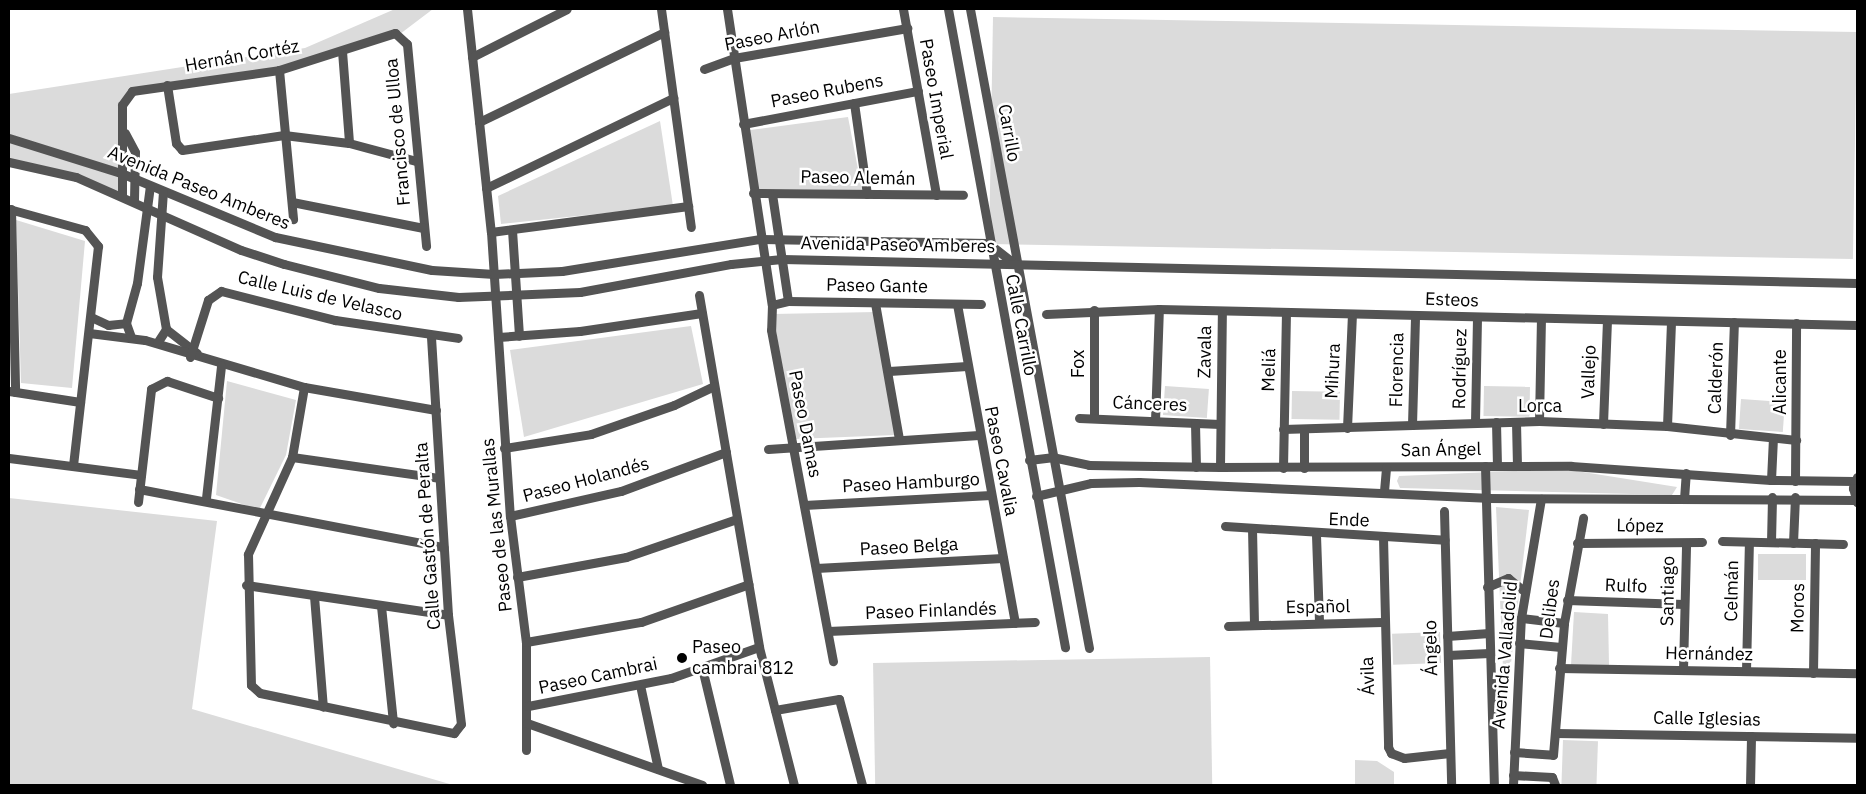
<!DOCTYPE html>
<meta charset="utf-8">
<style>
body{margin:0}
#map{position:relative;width:1866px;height:794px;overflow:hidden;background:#fff;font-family:"IBM Plex Sans",sans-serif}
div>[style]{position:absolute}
.green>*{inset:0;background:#dbdbdb;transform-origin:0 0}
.minor>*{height:9px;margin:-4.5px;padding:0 4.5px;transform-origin:4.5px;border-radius:4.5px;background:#545454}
.dots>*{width:14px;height:14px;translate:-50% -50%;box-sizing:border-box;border:2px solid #fff;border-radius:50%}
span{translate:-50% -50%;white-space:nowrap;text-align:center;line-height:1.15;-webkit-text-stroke:5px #fff;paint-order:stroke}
.street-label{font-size:18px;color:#000}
.poi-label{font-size:18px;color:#000}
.left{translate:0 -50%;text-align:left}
.frame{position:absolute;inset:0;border:10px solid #000;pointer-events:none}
</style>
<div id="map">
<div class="green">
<div style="clip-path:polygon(395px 9px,433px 9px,400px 34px,279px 70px,132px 91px,124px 99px,122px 196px,76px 177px,9px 162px,9px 94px,305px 48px)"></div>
<div style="left:993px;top:17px;width:864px;height:227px;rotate:1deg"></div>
<div style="clip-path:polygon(848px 117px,862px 190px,757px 189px,750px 130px)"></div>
<div style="clip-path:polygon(660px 121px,673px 206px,501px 224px,498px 196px)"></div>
<div style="clip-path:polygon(16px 220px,85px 241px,72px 388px,21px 383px)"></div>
<div style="clip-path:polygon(876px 312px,895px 435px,795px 439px,773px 314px)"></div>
<div style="clip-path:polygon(691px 326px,703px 384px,524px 437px,510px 350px)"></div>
<div style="clip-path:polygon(227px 381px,296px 400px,286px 455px,259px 510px,216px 495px)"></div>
<div style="left:1165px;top:386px;width:44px;height:29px;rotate:4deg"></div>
<div style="left:1484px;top:386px;width:46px;height:30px;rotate:1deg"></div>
<div style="left:1292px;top:391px;width:48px;height:28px;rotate:1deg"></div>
<div style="left:1741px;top:399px;width:44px;height:30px;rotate:4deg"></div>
<div style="clip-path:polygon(1564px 469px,1677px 487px,1672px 495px,1400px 488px,1397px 481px,1399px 476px)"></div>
<div style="clip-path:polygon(9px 498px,217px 521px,192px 709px,453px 785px,9px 785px)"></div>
<div style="clip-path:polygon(1496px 507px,1529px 510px,1505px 714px)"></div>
<div style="left:1806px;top:554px;width:26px;height:48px;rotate:90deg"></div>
<div style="clip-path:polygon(1574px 612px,1608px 614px,1609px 665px,1571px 665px)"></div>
<div style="left:1440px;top:632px;width:31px;height:48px;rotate:88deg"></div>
<div style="left:1210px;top:657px;width:128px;height:337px;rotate:89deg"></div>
<div style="left:1563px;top:740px;width:35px;height:45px;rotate:2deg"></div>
<div style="clip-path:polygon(1355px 760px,1377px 761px,1394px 772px,1394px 785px,1355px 785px)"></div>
</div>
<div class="minor">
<div style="left:467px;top:9px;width:224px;rotate:83.9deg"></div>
<div style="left:491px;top:232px;width:285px;rotate:86.2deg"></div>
<div style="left:510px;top:516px;width:127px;rotate:82.8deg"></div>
<div style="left:526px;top:642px;width:108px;rotate:90deg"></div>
<div style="left:661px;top:9px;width:220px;rotate:82.2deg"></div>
<div style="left:727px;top:9px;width:299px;rotate:81.4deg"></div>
<div style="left:772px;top:305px;width:25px;rotate:92deg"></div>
<div style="left:771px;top:330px;width:337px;rotate:79.4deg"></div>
<div style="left:903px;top:9px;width:189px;rotate:79.9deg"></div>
<div style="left:948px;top:9px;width:649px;rotate:79.61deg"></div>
<div style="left:970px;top:9px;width:650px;rotate:79.45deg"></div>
<div style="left:342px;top:51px;width:92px;rotate:85.6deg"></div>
<div style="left:472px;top:57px;width:106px;rotate:-26.8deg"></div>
<div style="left:704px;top:69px;width:32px;rotate:-20deg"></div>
<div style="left:734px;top:58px;width:176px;rotate:-9.8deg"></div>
<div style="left:279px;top:70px;width:150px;rotate:84.6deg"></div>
<div style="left:167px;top:85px;width:59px;rotate:81.2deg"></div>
<div style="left:176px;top:143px;width:9px;rotate:49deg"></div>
<div style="left:182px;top:150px;width:103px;rotate:-8.4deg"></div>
<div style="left:284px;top:135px;width:65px;rotate:7deg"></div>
<div style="left:349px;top:143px;width:69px;rotate:15deg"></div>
<div style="left:854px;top:103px;width:92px;rotate:81.9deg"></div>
<div style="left:479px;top:122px;width:206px;rotate:-25.9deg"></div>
<div style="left:743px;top:124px;width:178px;rotate:-10.7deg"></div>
<div style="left:125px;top:133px;width:21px;rotate:62deg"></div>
<div style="left:135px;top:152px;width:49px;rotate:91.2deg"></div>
<div style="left:9px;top:138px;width:117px;rotate:17.4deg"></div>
<div style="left:121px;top:173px;width:167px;rotate:22.6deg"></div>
<div style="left:275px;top:237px;width:160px;rotate:11.9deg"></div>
<div style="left:432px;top:270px;width:62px;rotate:3.7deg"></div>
<div style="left:494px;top:274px;width:68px;rotate:-2.5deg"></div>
<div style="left:562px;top:271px;width:201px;rotate:-9.2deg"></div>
<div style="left:760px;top:239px;width:228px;rotate:1deg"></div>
<div style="left:988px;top:243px;width:34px;rotate:38deg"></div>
<div style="left:9px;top:162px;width:69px;rotate:12.6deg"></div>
<div style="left:76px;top:177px;width:180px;rotate:23.9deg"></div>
<div style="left:241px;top:250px;width:45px;rotate:18deg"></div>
<div style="left:284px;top:264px;width:98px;rotate:14.2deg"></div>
<div style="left:379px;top:288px;width:80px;rotate:6.5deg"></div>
<div style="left:458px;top:297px;width:122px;rotate:-2.3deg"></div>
<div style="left:580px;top:292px;width:154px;rotate:-10.5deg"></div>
<div style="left:731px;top:264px;width:51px;rotate:-5.6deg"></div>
<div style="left:782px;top:259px;width:1075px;rotate:1.28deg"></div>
<div style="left:486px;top:188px;width:208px;rotate:-25.7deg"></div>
<div style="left:753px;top:193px;width:210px;rotate:0.5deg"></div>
<div style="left:772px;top:194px;width:108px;rotate:81.5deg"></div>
<div style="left:122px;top:196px;width:91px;rotate:-90deg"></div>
<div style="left:122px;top:105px;width:17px;rotate:-54deg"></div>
<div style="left:132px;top:91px;width:148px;rotate:-8.1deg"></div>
<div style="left:279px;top:70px;width:122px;rotate:-17.7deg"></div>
<div style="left:395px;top:33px;width:16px;rotate:43deg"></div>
<div style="left:407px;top:44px;width:203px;rotate:84.6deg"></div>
<div style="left:292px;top:202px;width:134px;rotate:11.2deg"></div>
<div style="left:9px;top:209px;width:79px;rotate:15.4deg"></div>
<div style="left:85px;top:230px;width:21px;rotate:51deg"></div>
<div style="left:98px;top:246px;width:221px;rotate:96.5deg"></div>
<div style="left:11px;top:209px;width:183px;rotate:88.7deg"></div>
<div style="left:512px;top:230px;width:106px;rotate:86.2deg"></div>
<div style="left:491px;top:232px;width:199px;rotate:-7.5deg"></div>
<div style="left:699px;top:295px;width:357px;rotate:80.3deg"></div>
<div style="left:759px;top:647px;width:142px;rotate:75.8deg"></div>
<div style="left:875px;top:303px;width:138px;rotate:80deg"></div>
<div style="left:957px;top:304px;width:324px;rotate:79.7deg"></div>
<div style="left:772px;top:305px;width:16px;rotate:-14deg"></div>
<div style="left:788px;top:301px;width:193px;rotate:0.9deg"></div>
<div style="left:1094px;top:310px;width:108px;rotate:90deg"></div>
<div style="left:1046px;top:314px;width:113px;rotate:-2.5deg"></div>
<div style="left:1159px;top:309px;width:698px;rotate:1.31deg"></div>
<div style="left:91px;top:317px;width:19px;rotate:25deg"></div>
<div style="left:108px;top:325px;width:18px;rotate:-6deg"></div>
<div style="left:166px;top:329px;width:39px;rotate:38deg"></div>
<div style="left:89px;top:333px;width:56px;rotate:7.1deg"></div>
<div style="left:145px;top:340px;width:166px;rotate:16.5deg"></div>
<div style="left:304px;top:387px;width:134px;rotate:9.9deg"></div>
<div style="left:131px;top:337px;width:15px;rotate:-110deg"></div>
<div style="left:126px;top:323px;width:41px;rotate:-74.6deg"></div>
<div style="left:137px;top:283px;width:98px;rotate:-82.4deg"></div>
<div style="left:498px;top:337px;width:82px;rotate:-4.2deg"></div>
<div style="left:580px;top:331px;width:123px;rotate:-8.4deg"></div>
<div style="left:157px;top:343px;width:17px;rotate:-57deg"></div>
<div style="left:166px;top:329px;width:53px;rotate:-99.8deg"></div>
<div style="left:157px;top:277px;width:85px;rotate:-86deg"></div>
<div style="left:190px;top:357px;width:60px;rotate:-72.5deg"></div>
<div style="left:208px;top:300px;width:16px;rotate:-35deg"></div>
<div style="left:221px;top:291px;width:118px;rotate:14.3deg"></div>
<div style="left:335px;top:320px;width:124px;rotate:8.3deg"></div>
<div style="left:889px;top:371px;width:78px;rotate:-3.7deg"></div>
<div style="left:304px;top:387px;width:71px;rotate:99.7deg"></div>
<div style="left:292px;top:457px;width:107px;rotate:114.4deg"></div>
<div style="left:248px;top:554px;width:131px;rotate:88.7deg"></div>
<div style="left:251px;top:685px;width:12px;rotate:42deg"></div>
<div style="left:260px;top:693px;width:198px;rotate:11.7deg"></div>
<div style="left:454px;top:733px;width:11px;rotate:-52deg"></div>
<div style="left:461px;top:724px;width:110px;rotate:-96.8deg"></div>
<div style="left:448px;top:615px;width:279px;rotate:-93.5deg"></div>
<div style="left:9px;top:391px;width:72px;rotate:8.8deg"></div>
<div style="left:1079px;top:418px;width:141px;rotate:2.4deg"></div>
<div style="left:1155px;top:421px;width:112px;rotate:-88deg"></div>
<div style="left:1539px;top:421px;width:101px;rotate:-88.9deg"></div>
<div style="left:1475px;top:422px;width:105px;rotate:-88.9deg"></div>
<div style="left:1496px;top:422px;width:44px;rotate:88.7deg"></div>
<div style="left:1516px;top:422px;width:43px;rotate:88.7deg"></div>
<div style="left:1195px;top:423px;width:44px;rotate:88.7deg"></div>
<div style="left:1603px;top:424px;width:104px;rotate:-87.8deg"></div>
<div style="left:1412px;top:425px;width:110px;rotate:-88.4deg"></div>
<div style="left:1667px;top:426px;width:105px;rotate:-87.8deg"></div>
<div style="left:1347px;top:428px;width:113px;rotate:-87.5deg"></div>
<div style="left:1283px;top:429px;width:256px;rotate:-1.8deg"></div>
<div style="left:1539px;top:421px;width:128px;rotate:2.2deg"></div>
<div style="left:1667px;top:426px;width:130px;rotate:6.2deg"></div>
<div style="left:1730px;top:435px;width:113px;rotate:-88deg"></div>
<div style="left:504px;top:448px;width:88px;rotate:-9.1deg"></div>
<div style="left:591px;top:434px;width:88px;rotate:-19.3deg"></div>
<div style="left:674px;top:405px;width:44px;rotate:-25.4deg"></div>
<div style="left:768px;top:449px;width:211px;rotate:-3.8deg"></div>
<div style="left:292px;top:457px;width:148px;rotate:8.1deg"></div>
<div style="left:9px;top:458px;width:133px;rotate:7.3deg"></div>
<div style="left:1029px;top:460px;width:23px;rotate:-7deg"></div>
<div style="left:1052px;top:457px;width:38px;rotate:12deg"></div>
<div style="left:1089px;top:465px;width:131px;rotate:0.9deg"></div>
<div style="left:1220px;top:467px;width:351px;rotate:-0.2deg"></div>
<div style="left:1571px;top:466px;width:200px;rotate:4deg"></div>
<div style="left:1771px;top:480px;width:83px;rotate:0.7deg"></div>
<div style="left:1485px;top:466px;width:319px;rotate:88.4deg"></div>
<div style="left:1220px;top:467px;width:156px;rotate:-89.3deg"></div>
<div style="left:1283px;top:468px;width:156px;rotate:-88.9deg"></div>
<div style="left:1304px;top:468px;width:39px;rotate:-90deg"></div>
<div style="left:1857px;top:477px;width:12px;rotate:110deg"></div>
<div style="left:1853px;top:488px;width:15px;rotate:74deg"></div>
<div style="left:1771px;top:480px;width:42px;rotate:-87.3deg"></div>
<div style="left:1795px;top:481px;width:158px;rotate:-89.6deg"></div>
<div style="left:139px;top:489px;width:310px;rotate:10.8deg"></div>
<div style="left:1384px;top:491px;width:24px;rotate:-85deg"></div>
<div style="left:1036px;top:496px;width:57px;rotate:-13.3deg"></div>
<div style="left:1091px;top:483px;width:48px;rotate:-1.2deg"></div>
<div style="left:1139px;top:482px;width:347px;rotate:2.6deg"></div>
<div style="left:1486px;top:498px;width:370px;rotate:0.3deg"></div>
<div style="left:206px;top:498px;width:133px;rotate:-83.5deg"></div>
<div style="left:1684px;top:499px;width:26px;rotate:-86deg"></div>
<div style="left:138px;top:502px;width:114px;rotate:-83.4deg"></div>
<div style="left:151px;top:389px;width:18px;rotate:-27deg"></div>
<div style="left:167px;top:381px;width:54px;rotate:18.4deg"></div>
<div style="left:804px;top:505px;width:187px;rotate:-3.1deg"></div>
<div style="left:1444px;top:511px;width:274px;rotate:88.5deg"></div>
<div style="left:510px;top:516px;width:114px;rotate:-12.7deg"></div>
<div style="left:621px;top:491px;width:112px;rotate:-20.4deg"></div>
<div style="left:1225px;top:526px;width:220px;rotate:3.6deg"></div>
<div style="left:1252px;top:528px;width:96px;rotate:88.8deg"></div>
<div style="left:1316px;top:535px;width:88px;rotate:88deg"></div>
<div style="left:1383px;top:537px;width:210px;rotate:88.6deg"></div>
<div style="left:1388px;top:747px;width:7px;rotate:63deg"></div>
<div style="left:1391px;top:753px;width:14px;rotate:21deg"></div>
<div style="left:1404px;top:758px;width:46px;rotate:-6.2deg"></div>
<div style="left:1722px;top:541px;width:121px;rotate:1.4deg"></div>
<div style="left:1771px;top:542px;width:45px;rotate:-88.7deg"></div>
<div style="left:1577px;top:543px;width:125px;rotate:-0.5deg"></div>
<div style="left:1793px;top:543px;width:46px;rotate:-87.5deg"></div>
<div style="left:816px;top:568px;width:187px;rotate:-3.1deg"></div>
<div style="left:517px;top:577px;width:111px;rotate:-10.4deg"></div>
<div style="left:626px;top:557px;width:117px;rotate:-18.9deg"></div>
<div style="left:246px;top:585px;width:204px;rotate:8.4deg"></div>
<div style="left:1487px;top:587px;width:23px;rotate:-23deg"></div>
<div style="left:1508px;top:578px;width:22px;rotate:39deg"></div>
<div style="left:314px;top:596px;width:111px;rotate:85.4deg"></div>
<div style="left:1567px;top:600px;width:117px;rotate:2deg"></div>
<div style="left:381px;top:606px;width:118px;rotate:84.1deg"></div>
<div style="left:1521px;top:618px;width:43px;rotate:6.6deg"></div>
<div style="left:1228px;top:626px;width:154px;rotate:-1.5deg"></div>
<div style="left:828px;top:631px;width:207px;rotate:-2.5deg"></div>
<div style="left:1447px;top:636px;width:42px;rotate:-4.1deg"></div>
<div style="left:526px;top:642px;width:117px;rotate:-9.9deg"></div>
<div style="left:641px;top:622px;width:114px;rotate:-19.4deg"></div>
<div style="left:1519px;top:643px;width:42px;rotate:5.4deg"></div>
<div style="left:1448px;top:655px;width:41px;rotate:-2.8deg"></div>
<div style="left:702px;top:668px;width:120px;rotate:76.5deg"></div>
<div style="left:1559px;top:668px;width:298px;rotate:1deg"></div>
<div style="left:1683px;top:670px;width:127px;rotate:-88.6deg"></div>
<div style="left:1746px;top:671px;width:129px;rotate:-88.7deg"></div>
<div style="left:1813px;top:673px;width:130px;rotate:-89.1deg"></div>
<div style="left:640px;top:685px;width:86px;rotate:77.9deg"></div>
<div style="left:528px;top:706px;width:146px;rotate:-11.1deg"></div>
<div style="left:671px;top:678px;width:93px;rotate:-19.4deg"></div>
<div style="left:775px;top:710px;width:65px;rotate:-9.8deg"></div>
<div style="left:839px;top:699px;width:89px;rotate:75deg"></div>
<div style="left:527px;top:723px;width:186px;rotate:19.5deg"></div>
<div style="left:1555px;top:733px;width:302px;rotate:0.9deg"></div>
<div style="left:1514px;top:752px;width:39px;rotate:4deg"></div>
<div style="left:1553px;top:755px;width:132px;rotate:-85.2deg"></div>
<div style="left:1564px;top:623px;width:107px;rotate:-79.7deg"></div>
<div style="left:1513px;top:775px;width:39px;rotate:3deg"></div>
<div style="left:1552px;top:777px;width:9px;rotate:69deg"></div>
<div style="left:1513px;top:785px;width:167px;rotate:-87.3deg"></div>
<div style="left:1521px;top:618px;width:121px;rotate:-80.5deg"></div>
<div style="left:1750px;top:785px;width:49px;rotate:-88.8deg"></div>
</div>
<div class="dots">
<div style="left:682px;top:658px;background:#000"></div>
</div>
<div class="street-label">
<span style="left:772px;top:36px;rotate:-11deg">Paseo Arlón</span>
<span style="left:242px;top:56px;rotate:-10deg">Hernán Cortéz</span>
<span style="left:827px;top:91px;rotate:-11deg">Paseo Rubens</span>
<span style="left:936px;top:99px;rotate:80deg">Paseo Imperial</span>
<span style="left:398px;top:132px;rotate:-95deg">Francisco de Ulloa</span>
<span style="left:1009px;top:133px;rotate:80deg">Carrillo</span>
<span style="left:858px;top:178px;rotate:1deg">Paseo Alemán</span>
<span style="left:199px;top:188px;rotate:22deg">Avenida Paseo Amberes</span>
<span style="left:898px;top:245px;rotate:1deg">Avenida Paseo Amberes</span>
<span style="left:877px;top:286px;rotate:1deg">Paseo Gante</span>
<span style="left:320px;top:296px;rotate:13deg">Calle Luis de Velasco</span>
<span style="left:1452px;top:300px;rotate:2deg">Esteos</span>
<span style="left:1021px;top:325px;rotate:79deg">Calle Carrillo</span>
<span style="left:1205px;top:352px;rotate:-89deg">Zavala</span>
<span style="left:1078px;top:364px;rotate:-90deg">Fox</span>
<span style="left:1460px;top:369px;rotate:-89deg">Rodríguez</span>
<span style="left:1269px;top:370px;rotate:-88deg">Meliá</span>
<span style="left:1397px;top:370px;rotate:-89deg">Florencia</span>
<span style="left:1333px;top:371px;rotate:-87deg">Mihura</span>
<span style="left:1589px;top:372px;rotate:-88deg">Vallejo</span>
<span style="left:1716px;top:378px;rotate:-88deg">Calderón</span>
<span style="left:1780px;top:382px;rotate:-90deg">Alicante</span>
<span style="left:1150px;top:404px;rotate:2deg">Cánceres</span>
<span style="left:1540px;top:406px">Lorca</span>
<span style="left:805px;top:424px;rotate:79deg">Paseo Damas</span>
<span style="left:1441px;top:450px;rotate:-1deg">San Ángel</span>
<span style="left:1001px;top:461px;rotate:79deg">Paseo Cavalia</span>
<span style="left:586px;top:480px;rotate:-15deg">Paseo Holandés</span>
<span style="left:911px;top:483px;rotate:-3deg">Paseo Hamburgo</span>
<span style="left:1349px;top:520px;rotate:2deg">Ende</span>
<span style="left:497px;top:525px;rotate:-96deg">Paseo de las Murallas</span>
<span style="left:1640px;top:526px;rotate:1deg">López</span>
<span style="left:428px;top:536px;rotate:-94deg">Calle Gastón de Peralta</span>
<span style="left:909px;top:547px;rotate:-3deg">Paseo Belga</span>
<span style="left:1626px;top:586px;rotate:2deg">Rulfo</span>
<span style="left:1668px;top:591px;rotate:-89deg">Santiago</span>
<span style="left:1732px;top:591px;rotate:-89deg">Celmán</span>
<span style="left:1318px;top:607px;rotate:-1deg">Español</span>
<span style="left:1798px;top:608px;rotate:-89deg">Moros</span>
<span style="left:1550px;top:609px;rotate:-83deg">Delibes</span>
<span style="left:931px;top:611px;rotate:-2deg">Paseo Finlandés</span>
<span style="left:1431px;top:648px;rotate:-91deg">Ángelo</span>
<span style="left:1709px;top:654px;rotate:1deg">Hernández</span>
<span style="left:1505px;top:655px;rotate:-85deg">Avenida Valladolid</span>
<span style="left:598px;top:676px;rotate:-12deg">Paseo Cambrai</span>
<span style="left:1368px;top:676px;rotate:-92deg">Ávila</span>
<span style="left:1707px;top:719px;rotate:1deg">Calle Iglesias</span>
</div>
<div class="poi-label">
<span class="left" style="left:692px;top:658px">Paseo<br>cambrai 812</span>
</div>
<div class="frame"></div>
</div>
